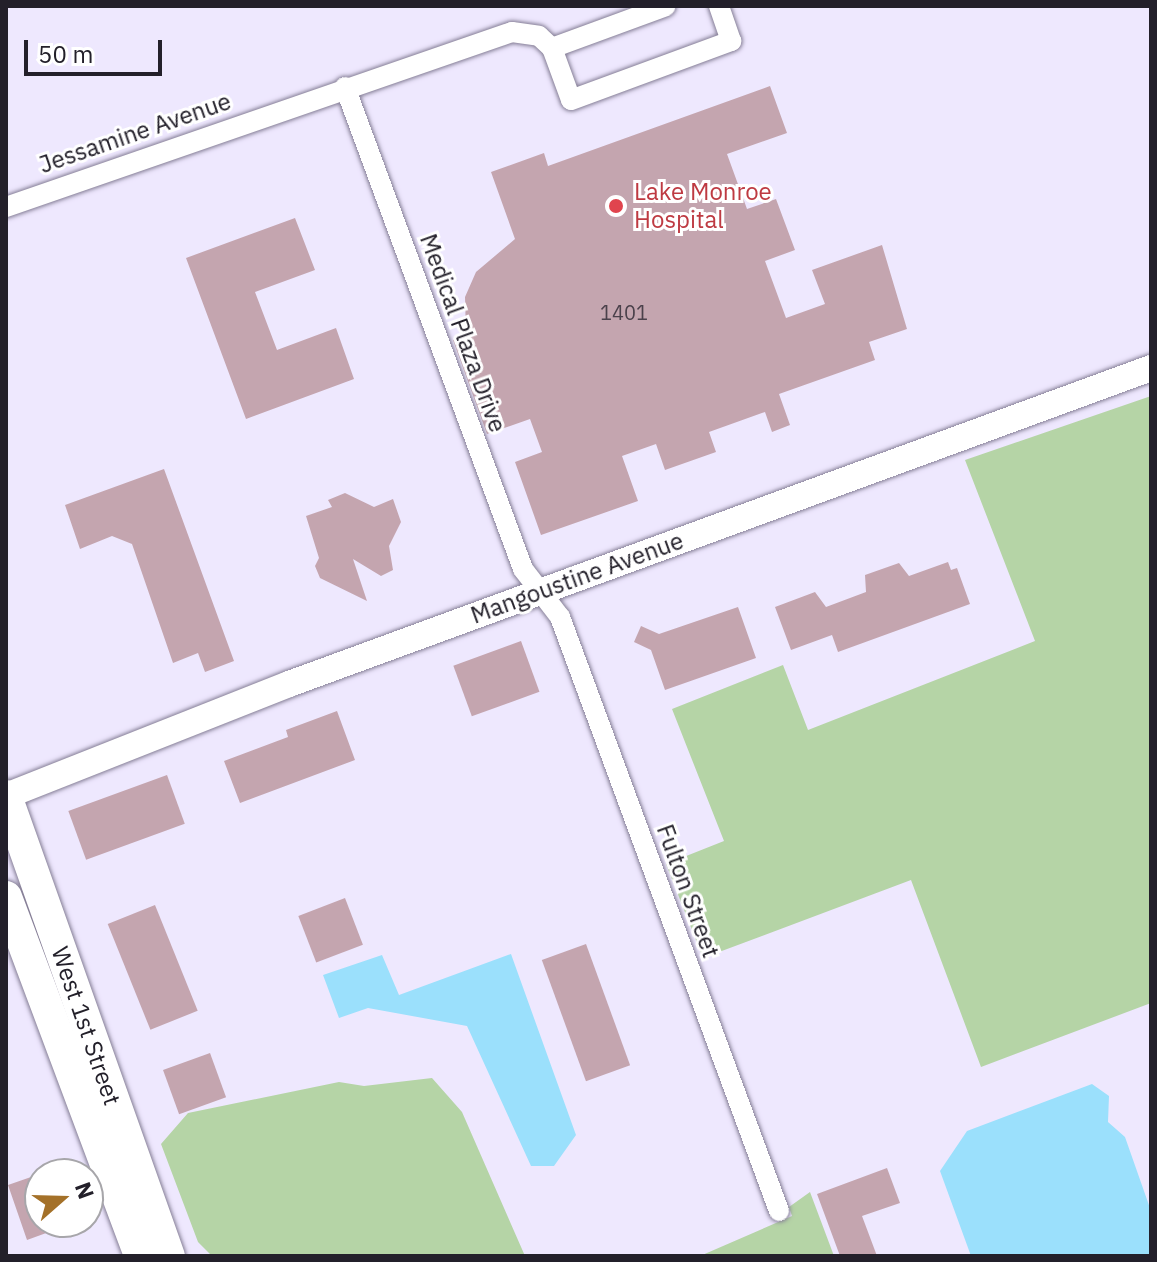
<!DOCTYPE html>
<style>
body{margin:0}
#map{position:relative;width:1157px;height:1262px;overflow:hidden;background:#eee8fe;font-family:"IBM Plex Sans",sans-serif}
div>[style]{position:absolute}
.green>*{inset:0;background:#b5d4a6}
.water>*{inset:0;background:#9be0fc}
.building>*{inset:0;background:#c4a5af;transform-origin:0 0}
.roads{filter:drop-shadow(0 0 2px #857e96) drop-shadow(0 0 2px #857e96)}
.minor>*{height:20px;margin:-10px;padding:0 10px;transform-origin:10px;border-radius:10px;background:#fff}
.tertiary>*{height:26px;margin:-13px;padding:0 13px;transform-origin:13px;border-radius:13px;background:#fff}
.primary>*{height:32px;margin:-16px;padding:0 16px;transform-origin:16px;border-radius:16px;background:#fff}
.dots>*{width:22px;height:22px;translate:-50% -50%;box-sizing:border-box;border:4px solid #fff;border-radius:50%}
span{translate:-50% -50%;white-space:nowrap;text-align:center;line-height:1.15;-webkit-text-stroke:6px #fff;paint-order:stroke}
.number-label{font-size:20px;color:#4b414b}
.number-label span{-webkit-text-stroke-width:0}
.street-label{font-size:24px;color:#23202a}
.health-label{font-size:24px;color:#be3a42}
.left{translate:0 -50%;text-align:left}
.frame{position:absolute;inset:0;border:8px solid #23202a;pointer-events:none}
.north{position:absolute;left:24px;top:1158px;width:80px;height:80px;box-sizing:border-box;background:#fff;border:2px solid #a7a6aa;border-radius:50%;rotate:70deg;font-size:22px;font-weight:700;line-height:32px;text-align:center;color:#23202a}
.north::after{content:'';display:block;margin:auto;width:28px;height:36px;background:#a47129;clip-path:polygon(50% 0,100% 100%,50% 72%,0 100%)}
.scale{position:absolute;left:24px;top:40px;width:138px;height:36px;box-sizing:border-box;border:4px solid #23202a;border-top:0;padding-left:10px;font-size:24px;line-height:28px;white-space:nowrap;color:#23202a;-webkit-text-stroke:6px #fff;paint-order:stroke}
</style>
<div id="map">
<div class="green">
<div style="clip-path:polygon(1151px 396px,1151px 1003px,981px 1067px,911px 880px,703px 958px,666px 864px,724px 841px,672px 709px,783px 665px,808px 730px,1035px 641px,965px 460px)"></div>
<div style="clip-path:polygon(432px 1078px,462px 1112px,525px 1256px,212px 1256px,198px 1242px,161px 1144px,188px 1113px,339px 1082px,364px 1086px)"></div>
<div style="clip-path:polygon(810px 1192px,834px 1256px,700px 1256px,792px 1216px,789px 1207px)"></div>
</div>
<div class="water">
<div style="clip-path:polygon(511px 954px,576px 1135px,554px 1166px,531px 1166px,467px 1026px,368px 1008px,339px 1018px,323px 975px,382px 955px,399px 995px)"></div>
<div style="clip-path:polygon(1092px 1084px,1109px 1096px,1108px 1122px,1125px 1137px,1151px 1211px,1151px 1256px,971px 1256px,940px 1171px,967px 1131px)"></div>
</div>
<div class="building">
<div style="clip-path:polygon(770px 86px,787px 133px,727px 154px,747px 209px,776px 199px,795px 250px,765px 261px,786px 318px,825px 304px,812px 270px,882px 245px,907px 329px,869px 342px,875px 360px,779px 394px,790px 425px,772px 432px,765px 412px,709px 432px,716px 452px,665px 470px,656px 444px,622px 456px,638px 501px,541px 535px,515px 462px,542px 452px,530px 419px,487px 434px,453px 340px,466px 336px,465px 297px,476px 272px,515px 239px,491px 172px,544px 153px,548px 166px)"></div>
<div style="clip-path:polygon(295px 218px,315px 270px,255px 292px,277px 350px,336px 328px,354px 379px,246px 419px,186px 258px)"></div>
<div style="clip-path:polygon(164px 469px,234px 661px,205px 672px,198px 653px,173px 663px,132px 544px,112px 536px,80px 549px,65px 505px)"></div>
<div style="clip-path:polygon(345px 493px,374px 507px,393px 499px,401px 522px,389px 546px,393px 570px,381px 576px,353px 559px,367px 601px,320px 578px,315px 566px,319px 558px,306px 516px,332px 507px,328px 500px)"></div>
<div style="clip-path:polygon(948px 562px,951px 570px,957px 568px,970px 604px,838px 652px,832px 635px,791px 650px,775px 607px,815px 592px,826px 607px,866px 592px,865px 575px,899px 563px,909px 576px)"></div>
<div style="clip-path:polygon(738px 607px,756px 658px,665px 690px,651px 650px,634px 642px,641px 626px,659px 634px)"></div>
<div style="left:521px;top:641px;width:54px;height:72px;rotate:70deg"></div>
<div style="clip-path:polygon(337px 711px,355px 760px,240px 803px,224px 761px,288px 737px,286px 730px)"></div>
<div style="left:167px;top:775px;width:52px;height:105px;rotate:70deg"></div>
<div style="left:345px;top:898px;width:50px;height:50px;rotate:69deg"></div>
<div style="left:155px;top:905px;width:114px;height:51px;rotate:68deg"></div>
<div style="left:586px;top:944px;width:129px;height:47px;rotate:70deg"></div>
<div style="left:210px;top:1053px;width:47px;height:50px;rotate:70deg"></div>
<div style="clip-path:polygon(887px 1168px,900px 1203px,862px 1216px,877px 1256px,840px 1256px,817px 1194px)"></div>
<div style="clip-path:polygon(31px 1177px,40px 1222px,71px 1224px,27px 1240px,8px 1185px)"></div>
</div>
<div class="roads">
<div class="minor">
<div style="left:552px;top:48px;width:121px;rotate:-20.2deg"></div>
<div style="left:345px;top:87px;width:514px;rotate:69.73deg"></div>
<div style="left:523px;top:569px;width:61px;rotate:52.4deg"></div>
<div style="left:560px;top:617px;width:633px;rotate:69.76deg"></div>
<div style="left:6px;top:207px;width:535px;rotate:-19.08deg"></div>
<div style="left:512px;top:32px;width:27px;rotate:8deg"></div>
<div style="left:539px;top:36px;width:18px;rotate:43deg"></div>
<div style="left:552px;top:48px;width:55px;rotate:69.9deg"></div>
<div style="left:571px;top:100px;width:171px;rotate:-20.2deg"></div>
<div style="left:731px;top:41px;width:37px;rotate:-109deg"></div>
</div>
<div class="tertiary">
<div style="left:6px;top:796px;width:304px;rotate:-21.6deg"></div>
<div style="left:289px;top:684px;width:918px;rotate:-20.13deg"></div>
</div>
<div class="primary">
<div style="left:6px;top:796px;width:488px;rotate:70.5deg"></div>
<div style="left:6px;top:897px;width:383px;rotate:69.5deg"></div>
</div>
</div>
<div class="dots">
<div style="left:616px;top:206px;background:#e0444e"></div>
</div>
<div class="number-label">
<span style="left:624px;top:312px">1401</span>
</div>
<div class="street-label">
<span style="left:135px;top:133px;rotate:-19deg">Jessamine Avenue</span>
<span style="left:463px;top:333px;rotate:70deg">Medical Plaza Drive</span>
<span style="left:577px;top:578px;rotate:-20deg">Mangoustine Avenue</span>
<span style="left:688px;top:891px;rotate:70deg">Fulton Street</span>
<span style="left:86px;top:1026px;rotate:71deg">West 1st Street</span>
</div>
<div class="health-label">
<span class="left" style="left:634px;top:206px">Lake Monroe<br>Hospital</span>
</div>
<div class="frame"></div>
<div class="north">N</div>
<div class="scale">50 m</div>
</div>
